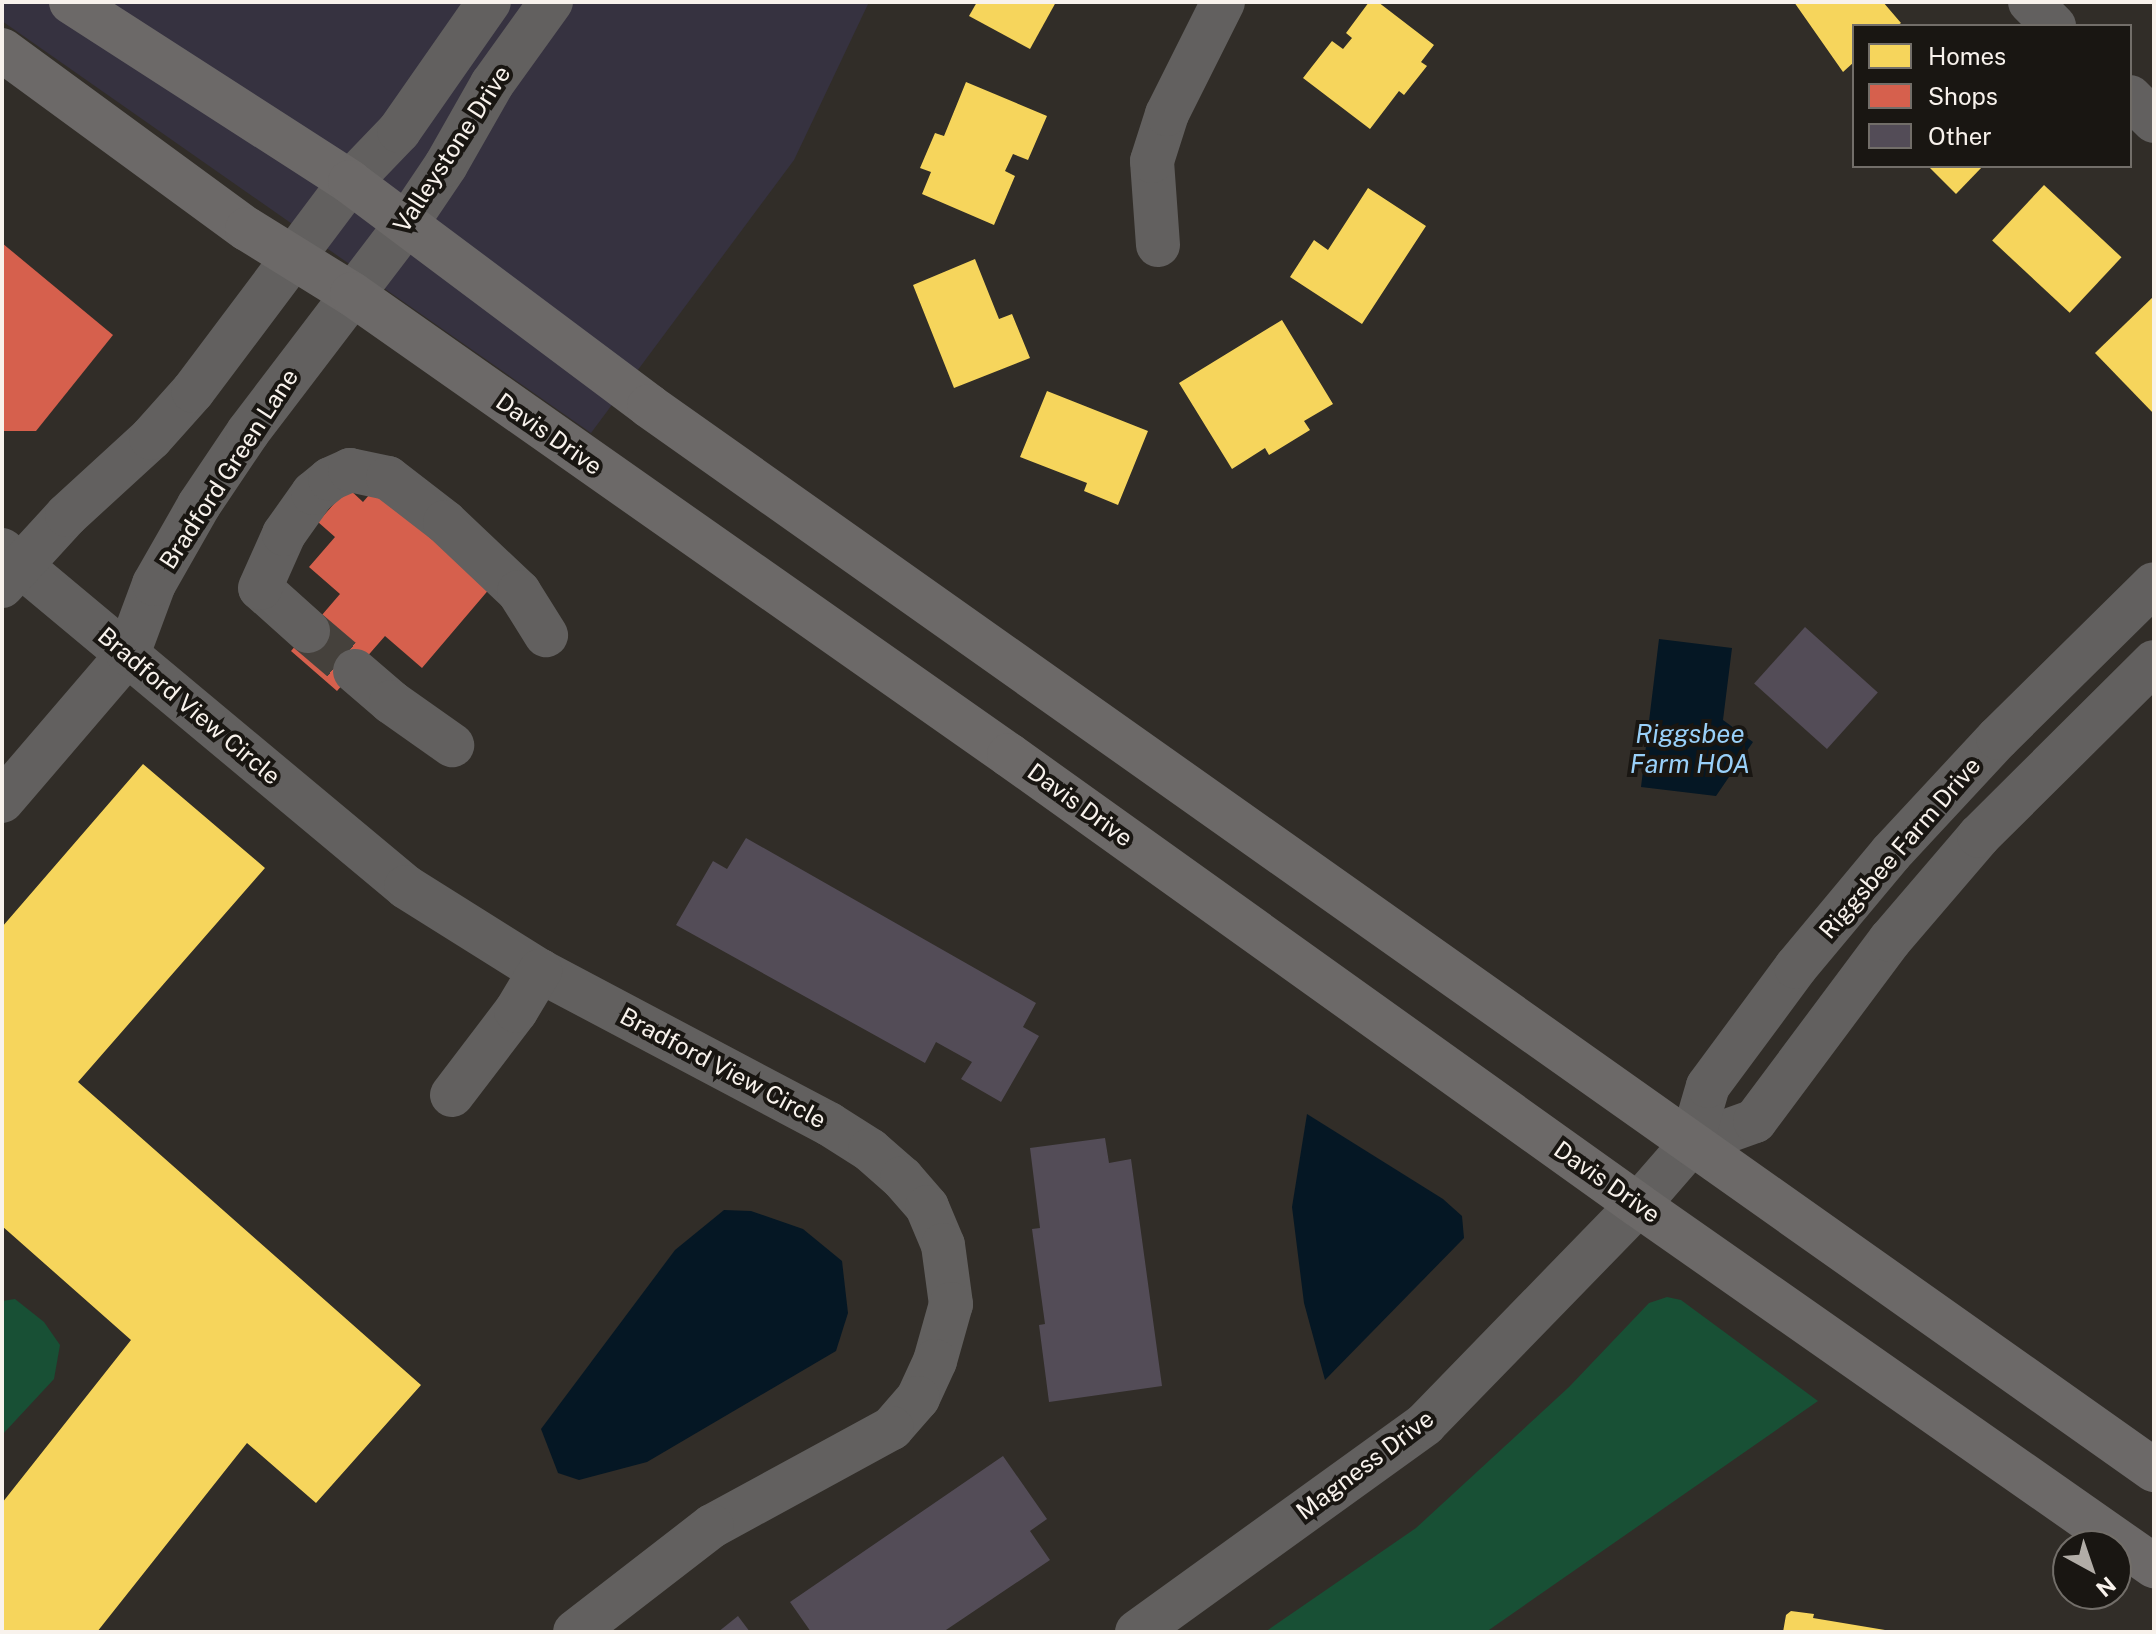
<!DOCTYPE html>
<style>
body{margin:0}
#map{position:relative;width:2156px;height:1634px;overflow:hidden;background:#312d28;font-family:"Public Sans",sans-serif}
div>[style]{position:absolute}
.commercial>*{inset:0;background:#363240}
.green>*{inset:0;background:#185035}
.water>*{inset:0;background:#051724}
.homes>*{inset:0;background:#f6d55c;transform-origin:0 0}
.shops>*{inset:0;background:#d6604d}
.building>*{inset:0;background:#534c57;transform-origin:0 0}
.minor-tunnel>*{height:44px;margin-top:-22px;transform-origin:0;background:repeating-linear-gradient(90deg,#45413c 0 44px,transparent 0 66px)}
.minor>*{height:44px;margin:-22px;padding:0 22px;transform-origin:22px;border-radius:22px;background:#62605f}
.major>*{height:44px;margin:-22px;padding:0 22px;transform-origin:22px;border-radius:22px;background:#6c6968}
span{translate:-50% -50%;white-space:nowrap;text-align:center;line-height:1.15;-webkit-text-stroke:8px #191612;paint-order:stroke}
.street-label{font-size:24px;color:#f8f2ec}
.water-label{font-size:26px;color:#99d0f9;font-style:italic}
.frame{position:absolute;inset:0;border:4px solid #f8f2ec;pointer-events:none}
.legend{position:absolute;left:1852px;top:24px;width:280px;height:144px;box-sizing:border-box;background:#191612;border:2px solid #726e69;margin:0;padding:10px 14px;list-style:none;font-size:24px;color:#f8f2ec}
.legend li{display:flex;align-items:center;gap:16px;height:40px}
.legend b{width:40px;border:2px solid #726e69}
.north{position:absolute;left:2052px;top:1530px;width:80px;height:80px;box-sizing:border-box;background:#191612;border:2px solid #726e69;border-radius:50%;rotate:140deg;font-size:22px;font-weight:700;line-height:32px;text-align:center;color:#f8f2ec}
.north::after{content:'';display:block;margin:auto;width:28px;height:36px;background:#b2ada7;clip-path:polygon(50% 0,100% 100%,50% 72%,0 100%)}
</style>
<div id="map">
<div class="commercial">
<div style="clip-path:polygon(2px 2px,869px 2px,794px 160px,591px 433px,2px 21px)"></div>
</div>
<div class="green">
<div style="clip-path:polygon(1667px 1297px,1681px 1300px,1818px 1401px,1486px 1632px,1265px 1632px,1416px 1528px,1569px 1387px,1649px 1303px)"></div>
<div style="clip-path:polygon(15px 1299px,44px 1322px,60px 1345px,54px 1379px,2px 1435px,2px 1301px)"></div>
</div>
<div class="water">
<div style="clip-path:polygon(1659px 639px,1732px 648px,1723px 720px,1753px 742px,1716px 796px,1641px 787px)"></div>
<div style="clip-path:polygon(1307px 1114px,1443px 1199px,1462px 1216px,1464px 1238px,1325px 1380px,1304px 1303px,1292px 1207px)"></div>
<div style="clip-path:polygon(724px 1210px,751px 1211px,803px 1229px,842px 1261px,848px 1313px,836px 1351px,647px 1462px,579px 1480px,558px 1473px,541px 1429px,675px 1250px)"></div>
</div>
<div class="homes">
<div style="clip-path:polygon(977px 2px,1056px 2px,1030px 49px,969px 16px)"></div>
<div style="clip-path:polygon(1369px 2px,1378px 2px,1434px 45px,1421px 62px,1427px 66px,1404px 95px,1399px 91px,1370px 129px,1303px 78px,1332px 41px,1343px 49px,1352px 38px,1346px 33px)"></div>
<div style="clip-path:polygon(1794px 2px,1883px 2px,1901px 23px,1897px 26px,1854px 26px,1854px 62px,1843px 72px)"></div>
<div style="clip-path:polygon(966px 82px,1047px 116px,1028px 160px,1013px 154px,1005px 171px,1015px 176px,994px 225px,922px 194px,931px 172px,920px 168px,935px 133px,944px 136px)"></div>
<div style="clip-path:polygon(1928px 166px,1983px 166px,1956px 194px)"></div>
<div style="left:2044px;top:185px;width:106px;height:76px;rotate:43deg"></div>
<div style="clip-path:polygon(1368px 188px,1426px 226px,1362px 324px,1290px 277px,1314px 240px,1328px 250px)"></div>
<div style="clip-path:polygon(975px 259px,999px 319px,1012px 314px,1030px 358px,954px 388px,913px 285px)"></div>
<div style="clip-path:polygon(2154px 296px,2154px 414px,2095px 353px)"></div>
<div style="clip-path:polygon(1282px 320px,1333px 404px,1304px 421px,1310px 430px,1269px 455px,1265px 448px,1232px 469px,1179px 383px)"></div>
<div style="clip-path:polygon(1047px 391px,1148px 431px,1118px 505px,1084px 491px,1087px 483px,1020px 457px)"></div>
<div style="clip-path:polygon(143px 764px,265px 868px,78px 1082px,421px 1385px,316px 1503px,247px 1443px,97px 1632px,2px 1632px,2px 1503px,131px 1340px,2px 1226px,2px 927px)"></div>
<div style="clip-path:polygon(1791px 1611px,1814px 1614px,1813px 1618px,1897px 1632px,1783px 1632px,1786px 1615px)"></div>
</div>
<div class="shops">
<div style="clip-path:polygon(2px 243px,113px 335px,36px 431px,2px 431px)"></div>
<div style="clip-path:polygon(376px 487px,491px 587px,422px 668px,385px 636px,337px 691px,291px 651px,340px 594px,309px 567px,335px 537px,318px 522px,348px 488px,363px 502px)"></div>
</div>
<div class="building">
<div style="left:1805px;top:627px;width:98px;height:76px;rotate:42deg"></div>
<div style="clip-path:polygon(746px 838px,1036px 1003px,1023px 1027px,1039px 1036px,1001px 1102px,961px 1079px,972px 1062px,936px 1042px,925px 1063px,676px 925px,713px 861px,727px 869px)"></div>
<div style="clip-path:polygon(1105px 1138px,1109px 1163px,1131px 1159px,1162px 1386px,1049px 1402px,1039px 1325px,1045px 1324px,1032px 1229px,1040px 1228px,1030px 1148px)"></div>
<div style="clip-path:polygon(1003px 1456px,1047px 1519px,1030px 1531px,1050px 1560px,943px 1632px,811px 1632px,790px 1602px)"></div>
<div style="clip-path:polygon(738px 1616px,750px 1632px,718px 1632px)"></div>
</div>
<div class="minor-tunnel">
<div style="left:308px;top:631px;width:62px;rotate:40.4deg"></div>
</div>
<div class="minor">
<div style="left:2030px;top:2px;width:34px;rotate:45deg"></div>
<div style="left:2130px;top:97px;width:34px;rotate:45deg"></div>
<div style="left:1158px;top:245px;width:84px;rotate:-94.1deg"></div>
<div style="left:1152px;top:161px;width:49px;rotate:-72.3deg"></div>
<div style="left:1167px;top:114px;width:125px;rotate:-63.4deg"></div>
<div style="left:2px;top:550px;width:526px;rotate:39.83deg"></div>
<div style="left:406px;top:887px;width:158px;rotate:32.1deg"></div>
<div style="left:540px;top:971px;width:327px;rotate:27.9deg"></div>
<div style="left:829px;top:1124px;width:49px;rotate:32.4deg"></div>
<div style="left:870px;top:1150px;width:43px;rotate:41.2deg"></div>
<div style="left:902px;top:1178px;width:38px;rotate:49deg"></div>
<div style="left:927px;top:1207px;width:41px;rotate:67.2deg"></div>
<div style="left:943px;top:1245px;width:60px;rotate:82.3deg"></div>
<div style="left:951px;top:1304px;width:59px;rotate:105.7deg"></div>
<div style="left:935px;top:1361px;width:41px;rotate:114.7deg"></div>
<div style="left:918px;top:1398px;width:40px;rotate:131deg"></div>
<div style="left:892px;top:1428px;width:205px;rotate:151.4deg"></div>
<div style="left:712px;top:1526px;width:173px;rotate:142.3deg"></div>
<div style="left:2px;top:586px;width:96px;rotate:-47.5deg"></div>
<div style="left:67px;top:515px;width:114px;rotate:-42.5deg"></div>
<div style="left:151px;top:438px;width:63px;rotate:-48.2deg"></div>
<div style="left:193px;top:391px;width:261px;rotate:-53.1deg"></div>
<div style="left:350px;top:182px;width:71px;rotate:-46.1deg"></div>
<div style="left:399px;top:131px;width:157px;rotate:-55.1deg"></div>
<div style="left:308px;top:631px;width:64px;rotate:-138.1deg"></div>
<div style="left:260px;top:588px;width:59px;rotate:-66deg"></div>
<div style="left:284px;top:534px;width:50px;rotate:-54.7deg"></div>
<div style="left:313px;top:493px;width:22px;rotate:-39deg"></div>
<div style="left:330px;top:479px;width:22px;rotate:-24deg"></div>
<div style="left:350px;top:470px;width:39px;rotate:12deg"></div>
<div style="left:388px;top:478px;width:72px;rotate:37.7deg"></div>
<div style="left:445px;top:522px;width:102px;rotate:43.4deg"></div>
<div style="left:519px;top:592px;width:51px;rotate:57.9deg"></div>
<div style="left:355px;top:671px;width:48px;rotate:40.7deg"></div>
<div style="left:391px;top:702px;width:75px;rotate:35.2deg"></div>
<div style="left:2px;top:801px;width:194px;rotate:-49.4deg"></div>
<div style="left:128px;top:654px;width:75px;rotate:-69.6deg"></div>
<div style="left:154px;top:584px;width:91px;rotate:-60.3deg"></div>
<div style="left:199px;top:505px;width:88px;rotate:-56.1deg"></div>
<div style="left:248px;top:432px;width:263px;rotate:-52.7deg"></div>
<div style="left:407px;top:223px;width:70px;rotate:-56.1deg"></div>
<div style="left:446px;top:165px;width:93px;rotate:-60.4deg"></div>
<div style="left:492px;top:84px;width:101px;rotate:-54.3deg"></div>
<div style="left:452px;top:1095px;width:106px;rotate:-52.7deg"></div>
<div style="left:516px;top:1011px;width:47px;rotate:-59deg"></div>
<div style="left:1691px;top:1144px;width:68px;rotate:-19.8deg"></div>
<div style="left:1755px;top:1121px;width:226px;rotate:-53.3deg"></div>
<div style="left:1890px;top:940px;width:137px;rotate:-49.4deg"></div>
<div style="left:1979px;top:836px;width:247px;rotate:-44.8deg"></div>
<div style="left:1137px;top:1632px;width:355px;rotate:-35.8deg"></div>
<div style="left:1425px;top:1424px;width:305px;rotate:-45.8deg"></div>
<div style="left:1638px;top:1205px;width:81px;rotate:-49deg"></div>
<div style="left:1691px;top:1144px;width:60px;rotate:-73.7deg"></div>
<div style="left:1708px;top:1086px;width:148px;rotate:-53.5deg"></div>
<div style="left:1796px;top:967px;width:148px;rotate:-50.2deg"></div>
<div style="left:1891px;top:853px;width:157px;rotate:-47.1deg"></div>
<div style="left:1998px;top:738px;width:219px;rotate:-44.6deg"></div>
</div>
<div class="major">
<div style="left:71px;top:2px;width:332px;rotate:32.8deg"></div>
<div style="left:350px;top:182px;width:374px;rotate:36.8deg"></div>
<div style="left:649px;top:406px;width:1843px;rotate:35.26deg"></div>
<div style="left:2px;top:50px;width:303px;rotate:36.2deg"></div>
<div style="left:247px;top:229px;width:123px;rotate:31.8deg"></div>
<div style="left:352px;top:294px;width:803px;rotate:35.06deg"></div>
<div style="left:1009px;top:755px;width:773px;rotate:35.58deg"></div>
<div style="left:1638px;top:1205px;width:630px;rotate:34.98deg"></div>
</div>
<div class="street-label">
<span style="left:452px;top:149px;rotate:-57deg">Valleystone Drive</span>
<span style="left:549px;top:434px;rotate:35deg">Davis Drive</span>
<span style="left:229px;top:469px;rotate:-57deg">Bradford Green Lane</span>
<span style="left:189px;top:706px;rotate:40deg">Bradford View Circle</span>
<span style="left:1080px;top:805px;rotate:36deg">Davis Drive</span>
<span style="left:1900px;top:848px;rotate:-49deg">Riggsbee Farm Drive</span>
<span style="left:723px;top:1068px;rotate:28deg">Bradford View Circle</span>
<span style="left:1607px;top:1182px;rotate:35deg">Davis Drive</span>
<span style="left:1365px;top:1465px;rotate:-37deg">Magness Drive</span>
</div>
<div class="water-label">
<span style="left:1690px;top:749px">Riggsbee<br>Farm HOA</span>
</div>
<div class="frame"></div>
<ul class="legend">
<li><b style="height:22px;background:#f6d55c"></b>Homes</li>
<li><b style="height:22px;background:#d6604d"></b>Shops</li>
<li><b style="height:22px;background:#534c57"></b>Other</li>
</ul>
<div class="north">N</div>
</div>
